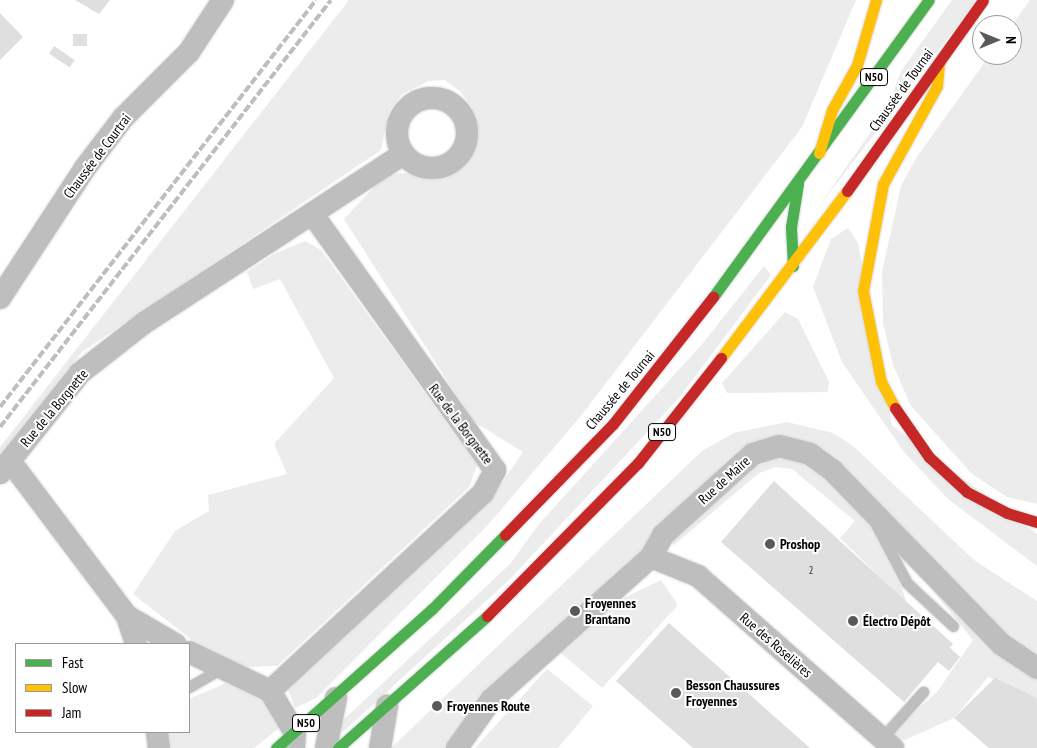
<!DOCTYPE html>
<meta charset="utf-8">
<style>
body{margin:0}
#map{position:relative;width:1037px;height:748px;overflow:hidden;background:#fff;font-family:"PT Sans Narrow",sans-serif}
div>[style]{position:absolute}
.green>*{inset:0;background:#ececec}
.building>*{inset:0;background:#dfdfdf;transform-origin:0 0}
.roads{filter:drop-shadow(0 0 1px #dbdbdb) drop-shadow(0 0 1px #dbdbdb)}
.lane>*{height:11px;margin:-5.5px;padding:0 5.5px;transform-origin:5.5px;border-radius:5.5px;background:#bebebe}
.street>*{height:22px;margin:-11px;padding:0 11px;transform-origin:11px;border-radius:11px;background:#bebebe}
.street>.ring{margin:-11px;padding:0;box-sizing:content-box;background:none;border:22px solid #bebebe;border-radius:50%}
.fast>*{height:11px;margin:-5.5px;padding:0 5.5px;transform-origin:5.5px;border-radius:5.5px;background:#4caf50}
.slow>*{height:11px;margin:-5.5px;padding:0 5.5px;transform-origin:5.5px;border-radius:5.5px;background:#ffc107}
.jam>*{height:11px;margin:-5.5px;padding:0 5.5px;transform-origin:5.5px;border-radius:5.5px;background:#c62828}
.rail>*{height:4px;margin-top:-2px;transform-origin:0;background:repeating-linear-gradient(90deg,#bebebe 0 8px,transparent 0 10.5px)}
.dots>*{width:14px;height:14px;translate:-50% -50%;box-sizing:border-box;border:2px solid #fff;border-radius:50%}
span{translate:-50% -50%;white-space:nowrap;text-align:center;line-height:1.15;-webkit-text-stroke:4px #fff;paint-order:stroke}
.number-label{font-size:11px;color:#383838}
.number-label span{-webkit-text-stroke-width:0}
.shield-label span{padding:1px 4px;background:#fff;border:1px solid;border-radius:4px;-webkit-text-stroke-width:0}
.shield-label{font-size:12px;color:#000;font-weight:700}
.street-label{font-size:14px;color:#000}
.poi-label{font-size:14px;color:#000;font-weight:700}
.left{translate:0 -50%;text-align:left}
.legend{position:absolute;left:15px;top:643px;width:175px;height:90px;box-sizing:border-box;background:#fff;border:1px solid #999;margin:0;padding:6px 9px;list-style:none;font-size:15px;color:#000}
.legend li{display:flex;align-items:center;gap:10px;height:25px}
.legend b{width:25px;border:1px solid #999}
.north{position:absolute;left:972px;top:15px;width:50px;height:50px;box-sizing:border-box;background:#fff;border:1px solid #999;border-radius:50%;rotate:90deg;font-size:14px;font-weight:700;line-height:20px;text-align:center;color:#000}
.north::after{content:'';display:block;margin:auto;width:18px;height:22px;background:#595959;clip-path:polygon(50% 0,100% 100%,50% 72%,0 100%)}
</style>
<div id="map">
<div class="green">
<div style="clip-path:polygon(349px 0,856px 0,802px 127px,580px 417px,487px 526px,316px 698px,295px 708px,287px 687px,496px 492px,523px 452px,473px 421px,344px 219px,386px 174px,451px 171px,473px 153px,472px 108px,461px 92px,445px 80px,429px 81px,402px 94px,389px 112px,381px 150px,82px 352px,0 459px,0 447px)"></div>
<div style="clip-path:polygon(952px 0,977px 0,817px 209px,887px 109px,901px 71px)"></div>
<div style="clip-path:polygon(1030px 0,1037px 0,1037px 504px,1007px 497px,972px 474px,911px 406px,893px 365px,883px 323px,882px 272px,901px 186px,916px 158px,990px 55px,1012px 55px,1012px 25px)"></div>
<div style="clip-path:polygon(848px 228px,858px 243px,892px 425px,1037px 534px,1037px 566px,948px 499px,904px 452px,842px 362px,813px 287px,831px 239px)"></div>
<div style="clip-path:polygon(305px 241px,321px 250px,477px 465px,469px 487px,277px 666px,244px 667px,192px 640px,133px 594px,175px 531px,209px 511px,208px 495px,287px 474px,274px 444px,334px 378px,280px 279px,253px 289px,247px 272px,274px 254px)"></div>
<div style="clip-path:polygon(764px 266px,771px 275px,679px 398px,511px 578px,343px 732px,338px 725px,510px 564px,539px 524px,703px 343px)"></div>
<div style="clip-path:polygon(785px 312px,798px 319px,829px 382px,828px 392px,727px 393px,722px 383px)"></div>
<div style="clip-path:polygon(787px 422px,833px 433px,853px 446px,974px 560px,1037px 601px,1037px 653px,1008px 637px,805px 444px,747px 454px,485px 695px,451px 748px,391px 748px,702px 451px,734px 433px)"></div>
<div style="clip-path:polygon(774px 455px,814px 463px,855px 499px,900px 582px,907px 604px,840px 538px,855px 521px,792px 469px,776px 467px,759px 473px,674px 545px,668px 540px,754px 460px)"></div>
<div style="clip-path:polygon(887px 534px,1037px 663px,1037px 698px,988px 677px,954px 718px,905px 740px,890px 734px,937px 692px,973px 640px)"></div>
<div style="clip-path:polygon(661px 580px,678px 605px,602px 688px,561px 653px,624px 598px)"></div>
<div style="clip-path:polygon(547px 669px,593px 706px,558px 748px,475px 748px)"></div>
<div style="clip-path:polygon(226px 683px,263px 694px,279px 728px,254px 748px,169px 748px,169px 732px,189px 732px,189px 699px)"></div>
</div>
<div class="building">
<div style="clip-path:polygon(75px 0,110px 0,99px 14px)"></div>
<div style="clip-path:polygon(0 13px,23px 37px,0 60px)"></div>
<div style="left:73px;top:34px;width:14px;height:12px"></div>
<div style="left:54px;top:46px;width:25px;height:9px;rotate:34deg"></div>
<div style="clip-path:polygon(774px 481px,953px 644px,950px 648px,960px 657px,949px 671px,938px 662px,904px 702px,721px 542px)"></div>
<div style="clip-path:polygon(669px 623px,810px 748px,693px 748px,616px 681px)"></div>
<div style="clip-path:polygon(995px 678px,1037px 698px,1037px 748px,989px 748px,954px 718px)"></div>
</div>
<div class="roads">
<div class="lane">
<div style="left:873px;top:519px;width:72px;rotate:62deg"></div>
<div style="left:907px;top:583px;width:63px;rotate:43.1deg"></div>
<div style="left:189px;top:687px;width:34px;rotate:-30deg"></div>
<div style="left:882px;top:738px;width:62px;rotate:-48.3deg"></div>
</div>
<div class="street">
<div class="ring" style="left:397px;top:98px;width:48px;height:48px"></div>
<div style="left:0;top:298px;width:155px;rotate:-56.8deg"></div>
<div style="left:85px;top:168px;width:63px;rotate:-52.8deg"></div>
<div style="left:123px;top:118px;width:93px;rotate:-45deg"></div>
<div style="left:189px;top:52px;width:62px;rotate:-56.8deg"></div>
<div style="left:10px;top:461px;width:194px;rotate:53deg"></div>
<div style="left:127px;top:616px;width:29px;rotate:72deg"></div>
<div style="left:0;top:473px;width:128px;rotate:-51.3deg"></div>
<div style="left:80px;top:373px;width:81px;rotate:-38deg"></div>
<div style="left:144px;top:323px;width:309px;rotate:-33.1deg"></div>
<div style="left:651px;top:557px;width:51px;rotate:22deg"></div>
<div style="left:698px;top:576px;width:260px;rotate:41.4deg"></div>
<div style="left:127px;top:616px;width:56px;rotate:30.3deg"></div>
<div style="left:189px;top:652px;width:90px;rotate:25.7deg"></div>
<div style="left:270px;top:691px;width:49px;rotate:59.2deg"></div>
<div style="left:295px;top:733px;width:14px;rotate:94deg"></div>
<div style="left:270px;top:691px;width:291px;rotate:-42.9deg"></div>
<div style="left:483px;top:493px;width:26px;rotate:-62deg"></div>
<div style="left:495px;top:470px;width:312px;rotate:-125.5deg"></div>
<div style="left:157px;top:732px;width:16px;rotate:83deg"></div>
<div style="left:326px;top:748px;width:51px;rotate:-78.7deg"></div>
<div style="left:380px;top:748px;width:43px;rotate:-80.5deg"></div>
<div style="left:457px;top:748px;width:59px;rotate:-54.7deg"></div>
<div style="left:491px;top:700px;width:215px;rotate:-41.8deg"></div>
<div style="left:651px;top:557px;width:25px;rotate:-61deg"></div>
<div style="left:663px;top:535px;width:121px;rotate:-42deg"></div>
<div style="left:753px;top:454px;width:27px;rotate:-17deg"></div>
<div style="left:779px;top:446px;width:32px;rotate:14deg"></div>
<div style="left:810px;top:454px;width:29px;rotate:36deg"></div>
<div style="left:833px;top:471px;width:241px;rotate:45.8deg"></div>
<div style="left:1001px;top:644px;width:43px;rotate:33.7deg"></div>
</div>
<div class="fast">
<div style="left:793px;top:266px;width:39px;rotate:-93deg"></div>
<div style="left:791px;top:227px;width:44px;rotate:-80.8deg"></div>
<div style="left:713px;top:297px;width:367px;rotate:-54deg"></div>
<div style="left:276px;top:748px;width:209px;rotate:-41.7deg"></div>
<div style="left:432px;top:609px;width:104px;rotate:-45.4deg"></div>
<div style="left:338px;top:748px;width:199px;rotate:-41.5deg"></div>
</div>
<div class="slow">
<div style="left:819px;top:153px;width:45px;rotate:-73.2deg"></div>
<div style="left:832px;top:110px;width:51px;rotate:-60.9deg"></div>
<div style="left:857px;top:65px;width:68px;rotate:-73.7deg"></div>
<div style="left:721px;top:358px;width:209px;rotate:-53deg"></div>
<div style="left:895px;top:408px;width:30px;rotate:-118deg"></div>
<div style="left:881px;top:382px;width:93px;rotate:-101.2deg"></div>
<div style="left:863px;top:291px;width:109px;rotate:-79.4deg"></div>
<div style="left:883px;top:184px;width:112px;rotate:-61.1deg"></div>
<div style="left:937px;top:86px;width:23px;rotate:-85deg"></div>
</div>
<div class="jam">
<div style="left:847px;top:191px;width:234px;rotate:-54.5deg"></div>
<div style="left:895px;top:408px;width:60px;rotate:55.2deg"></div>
<div style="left:929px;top:457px;width:52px;rotate:42.6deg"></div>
<div style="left:967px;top:492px;width:45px;rotate:27.7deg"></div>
<div style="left:1007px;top:513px;width:31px;rotate:17deg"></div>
<div style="left:505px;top:535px;width:155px;rotate:-45.8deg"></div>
<div style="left:613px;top:424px;width:162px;rotate:-51.8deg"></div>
<div style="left:487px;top:616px;width:215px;rotate:-45.4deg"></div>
<div style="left:638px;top:463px;width:134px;rotate:-51.7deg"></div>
</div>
</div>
<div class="rail">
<div style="left:0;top:407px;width:515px;rotate:-52.17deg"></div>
<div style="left:0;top:427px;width:540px;rotate:-52.22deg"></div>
</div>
<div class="dots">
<div style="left:770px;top:544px;background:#595959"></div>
<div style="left:575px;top:611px;background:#595959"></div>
<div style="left:853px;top:621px;background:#595959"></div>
<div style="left:676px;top:693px;background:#595959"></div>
<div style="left:437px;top:706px;background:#595959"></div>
</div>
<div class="number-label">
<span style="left:811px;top:570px">2</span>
</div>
<div class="shield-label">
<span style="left:874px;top:77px">N50</span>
<span style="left:662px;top:432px">N50</span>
<span style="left:306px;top:723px">N50</span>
</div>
<div class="street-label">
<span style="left:901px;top:90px;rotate:-54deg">Chaussée de Tournai</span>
<span style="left:97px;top:156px;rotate:-53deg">Chaussée de Courtrai</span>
<span style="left:620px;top:390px;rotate:-50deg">Chaussée de Tournai</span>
<span style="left:54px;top:408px;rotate:-50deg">Rue de la Borgnette</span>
<span style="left:461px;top:424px;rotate:53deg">Rue de la Borgnette</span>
<span style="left:724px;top:480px;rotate:-42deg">Rue de Maire</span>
<span style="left:776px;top:645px;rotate:41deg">Rue des Roselières</span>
</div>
<div class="poi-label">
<span class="left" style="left:780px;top:544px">Proshop</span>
<span class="left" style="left:585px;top:611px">Froyennes<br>Brantano</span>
<span class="left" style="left:863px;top:621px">Électro Dépôt</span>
<span class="left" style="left:686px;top:693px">Besson Chaussures<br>Froyennes</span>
<span class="left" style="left:447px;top:706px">Froyennes Route</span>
</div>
<ul class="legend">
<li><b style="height:6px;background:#4caf50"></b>Fast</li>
<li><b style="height:6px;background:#ffc107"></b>Slow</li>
<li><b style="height:6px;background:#c62828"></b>Jam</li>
</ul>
<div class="north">N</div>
</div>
